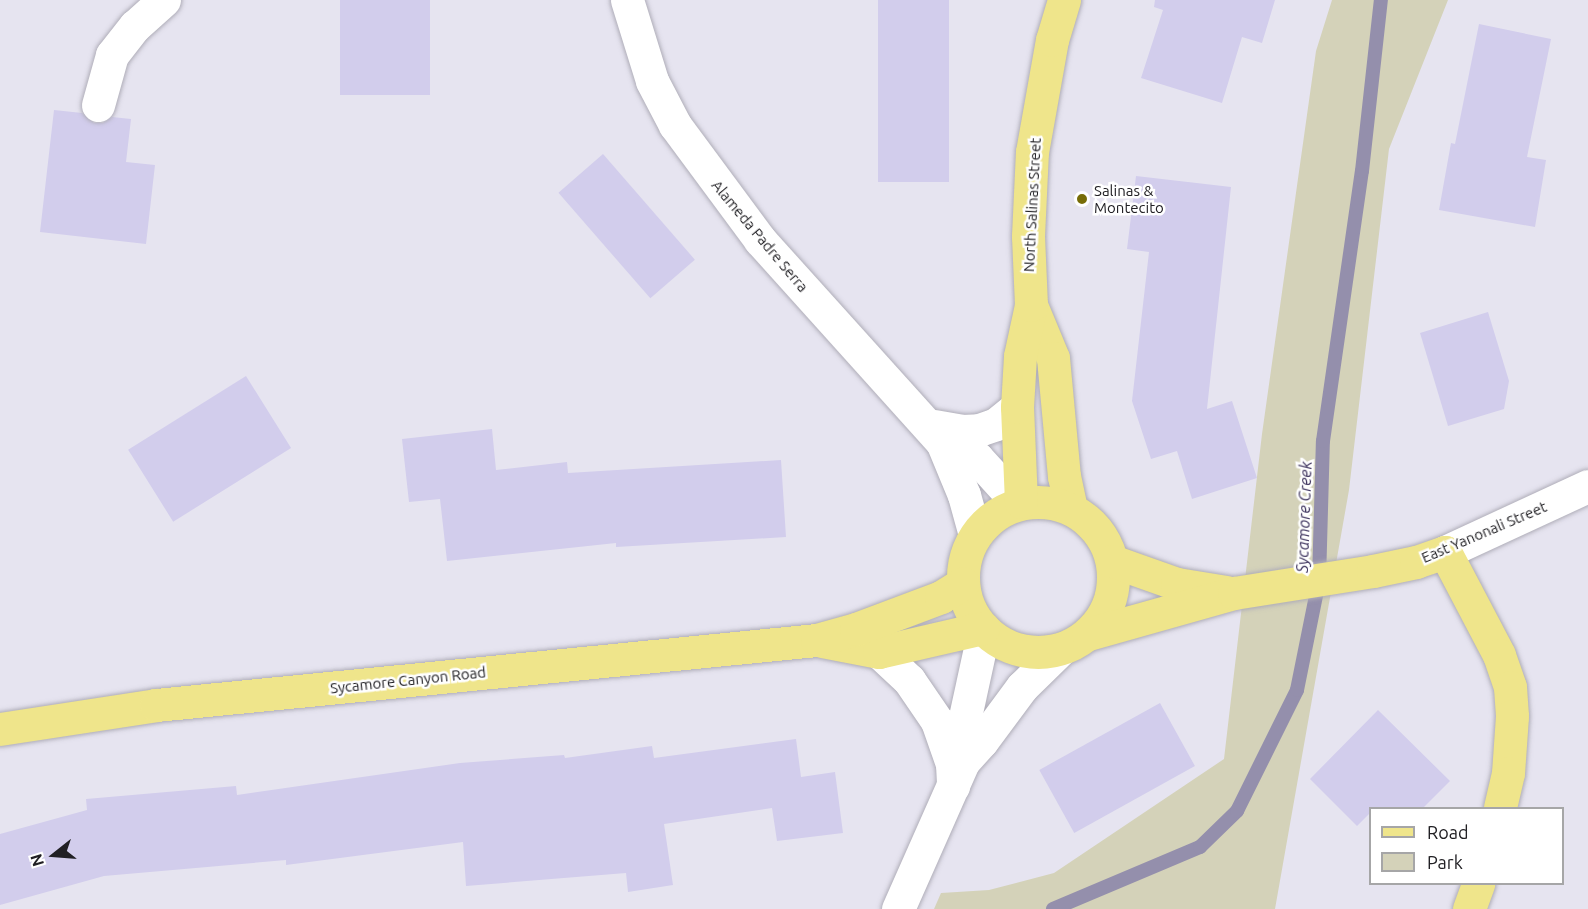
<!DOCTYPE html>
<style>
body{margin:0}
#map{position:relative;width:1588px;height:909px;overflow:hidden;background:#e6e4f0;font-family:Ubuntu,sans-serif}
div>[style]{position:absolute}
.green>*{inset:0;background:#d4d2b9}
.stream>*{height:14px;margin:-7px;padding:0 7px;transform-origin:7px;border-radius:7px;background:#948fac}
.building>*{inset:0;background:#d2cdec;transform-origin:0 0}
.roads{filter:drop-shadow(0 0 2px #afadb8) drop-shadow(0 0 2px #afadb8)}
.minor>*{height:33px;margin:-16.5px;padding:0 16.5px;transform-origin:16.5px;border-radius:16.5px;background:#fff}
.major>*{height:33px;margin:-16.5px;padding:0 16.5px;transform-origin:16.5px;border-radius:16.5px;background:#efe58b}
.major>.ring{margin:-16.5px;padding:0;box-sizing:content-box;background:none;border:33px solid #efe58b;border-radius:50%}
.dots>*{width:16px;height:16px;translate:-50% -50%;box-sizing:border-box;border:3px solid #fff;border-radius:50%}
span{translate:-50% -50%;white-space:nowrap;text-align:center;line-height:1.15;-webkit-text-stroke:5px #fff;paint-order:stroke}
.poi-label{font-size:15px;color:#212024}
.left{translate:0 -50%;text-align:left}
.street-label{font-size:15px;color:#212024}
.water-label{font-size:16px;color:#3e345e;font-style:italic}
.legend{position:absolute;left:1369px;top:807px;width:195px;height:78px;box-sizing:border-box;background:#fff;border:2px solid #a6a6a7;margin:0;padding:8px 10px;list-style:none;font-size:18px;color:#212024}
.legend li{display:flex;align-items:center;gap:12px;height:30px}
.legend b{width:30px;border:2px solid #a6a6a7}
.north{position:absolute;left:24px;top:825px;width:60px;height:60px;-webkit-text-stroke:4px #fff;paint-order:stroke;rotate:253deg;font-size:16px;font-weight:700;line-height:24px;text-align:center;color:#212024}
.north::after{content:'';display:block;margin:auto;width:21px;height:27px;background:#212024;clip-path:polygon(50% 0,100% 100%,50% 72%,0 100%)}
</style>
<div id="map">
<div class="green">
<div style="clip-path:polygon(1332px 0,1448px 0,1389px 149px,1349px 490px,1275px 909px,934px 909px,941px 893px,989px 890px,1054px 873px,1224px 759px,1262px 434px,1316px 51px)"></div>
</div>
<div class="stream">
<div style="left:1053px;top:909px;width:160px;rotate:-22.9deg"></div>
<div style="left:1200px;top:847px;width:52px;rotate:-44.2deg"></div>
<div style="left:1237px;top:811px;width:135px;rotate:-63.6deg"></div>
<div style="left:1297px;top:690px;width:111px;rotate:-78.6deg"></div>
<div style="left:1319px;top:581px;width:140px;rotate:-88.4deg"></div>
<div style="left:1323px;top:441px;width:273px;rotate:-81.8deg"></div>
<div style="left:1362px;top:171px;width:172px;rotate:-83.7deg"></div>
</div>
<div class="building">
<div style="left:340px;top:0;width:90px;height:95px"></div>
<div style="left:878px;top:0;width:71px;height:182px"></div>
<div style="clip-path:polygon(1155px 0,1275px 0,1262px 43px,1242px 37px,1222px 103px,1141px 78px,1163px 10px,1154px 7px)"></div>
<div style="clip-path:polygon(1479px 24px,1551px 39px,1527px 157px,1546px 160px,1535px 227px,1439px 210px,1451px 143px,1455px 144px)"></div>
<div style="clip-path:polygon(54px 110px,82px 113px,94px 123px,103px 123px,112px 117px,131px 119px,126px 162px,155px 165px,146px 244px,40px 232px)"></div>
<div style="left:603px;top:154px;width:140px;height:59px;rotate:49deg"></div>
<div style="clip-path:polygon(1136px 176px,1231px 187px,1207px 409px,1232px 401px,1257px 478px,1192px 499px,1177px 451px,1151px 459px,1132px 401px,1149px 252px,1127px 249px)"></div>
<div style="clip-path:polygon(1488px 312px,1509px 381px,1504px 409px,1448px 426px,1420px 333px)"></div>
<div style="left:246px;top:376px;width:85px;height:139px;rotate:58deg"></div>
<div style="clip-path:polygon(492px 429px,496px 470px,567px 462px,568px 473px,781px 460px,786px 537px,616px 547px,616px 543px,447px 561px,440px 499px,409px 502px,402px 439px)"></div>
<div style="left:1160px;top:703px;width:72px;height:138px;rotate:61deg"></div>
<div style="clip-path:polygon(1378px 710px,1450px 781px,1423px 808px,1371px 808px,1371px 812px,1357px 826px,1310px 779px)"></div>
<div style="clip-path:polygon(796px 739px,801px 777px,835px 772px,843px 833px,777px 841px,772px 808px,664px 824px,673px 885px,628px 892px,626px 873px,466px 886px,463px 842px,286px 865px,286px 860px,104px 876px,0 905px,0 834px,87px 810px,86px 799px,236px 786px,237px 795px,460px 763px,564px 755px,565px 758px,652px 746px,654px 758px)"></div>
</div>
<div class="roads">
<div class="minor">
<div style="left:627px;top:0;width:85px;rotate:72.8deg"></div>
<div style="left:652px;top:81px;width:50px;rotate:62.4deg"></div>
<div style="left:675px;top:125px;width:143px;rotate:53.5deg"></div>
<div style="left:760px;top:240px;width:272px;rotate:48deg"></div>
<div style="left:942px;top:442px;width:57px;rotate:67.5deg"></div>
<div style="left:964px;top:495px;width:41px;rotate:74.6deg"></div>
<div style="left:98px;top:105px;width:52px;rotate:-74.4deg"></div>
<div style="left:112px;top:55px;width:37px;rotate:-52deg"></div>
<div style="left:135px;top:26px;width:39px;rotate:-42deg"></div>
<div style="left:934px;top:426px;width:28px;rotate:10deg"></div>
<div style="left:962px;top:431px;width:17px;rotate:-3deg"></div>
<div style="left:979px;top:430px;width:18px;rotate:-19deg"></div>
<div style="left:996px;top:424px;width:27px;rotate:-39deg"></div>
<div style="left:942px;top:442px;width:22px;rotate:18deg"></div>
<div style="left:963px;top:449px;width:17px;rotate:33deg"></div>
<div style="left:977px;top:458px;width:61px;rotate:47.7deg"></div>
<div style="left:1445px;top:552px;width:157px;rotate:-24.8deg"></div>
<div style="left:879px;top:652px;width:41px;rotate:43deg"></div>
<div style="left:909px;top:680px;width:50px;rotate:55.7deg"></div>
<div style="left:937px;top:721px;width:46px;rotate:70.8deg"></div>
<div style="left:952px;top:764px;width:22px;rotate:87deg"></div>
<div style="left:963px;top:762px;width:45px;rotate:-87.5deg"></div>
<div style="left:965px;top:717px;width:89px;rotate:-77.7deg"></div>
<div style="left:898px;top:909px;width:161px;rotate:-66.1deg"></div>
<div style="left:963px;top:762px;width:28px;rotate:-48deg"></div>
<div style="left:982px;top:741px;width:67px;rotate:-53.5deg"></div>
<div style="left:1022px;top:687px;width:54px;rotate:-44.3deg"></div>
</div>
<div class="major">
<div style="left:1031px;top:305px;width:57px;rotate:67.5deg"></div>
<div style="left:1053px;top:358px;width:119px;rotate:84.7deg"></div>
<div style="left:1064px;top:476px;width:33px;rotate:78deg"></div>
<div class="ring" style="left:963px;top:502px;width:117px;height:117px"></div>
<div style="left:1021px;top:502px;width:95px;rotate:-92.4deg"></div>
<div style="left:1017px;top:407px;width:51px;rotate:-86.6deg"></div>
<div style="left:1020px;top:356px;width:52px;rotate:-77.8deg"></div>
<div style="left:1031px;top:305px;width:69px;rotate:-92.5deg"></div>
<div style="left:1028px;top:236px;width:84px;rotate:-87.3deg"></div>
<div style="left:1032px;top:152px;width:114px;rotate:-79.9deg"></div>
<div style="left:1052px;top:40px;width:42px;rotate:-73.3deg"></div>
<div style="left:1112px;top:561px;width:69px;rotate:19.5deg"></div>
<div style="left:1177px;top:584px;width:50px;rotate:9.3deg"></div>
<div style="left:1088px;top:634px;width:152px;rotate:-15.7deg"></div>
<div style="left:1234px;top:593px;width:141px;rotate:-9deg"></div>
<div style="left:1373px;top:571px;width:44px;rotate:-11.8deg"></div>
<div style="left:1416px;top:562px;width:31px;rotate:-19deg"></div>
<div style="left:1445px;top:552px;width:116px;rotate:62.3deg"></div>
<div style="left:1499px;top:655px;width:34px;rotate:71deg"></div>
<div style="left:1510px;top:687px;width:29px;rotate:86deg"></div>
<div style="left:1512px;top:716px;width:57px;rotate:94deg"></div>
<div style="left:1508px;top:773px;width:36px;rotate:103deg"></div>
<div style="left:822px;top:641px;width:58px;rotate:10.9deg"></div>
<div style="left:879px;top:652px;width:107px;rotate:-13deg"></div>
<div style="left:0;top:729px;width:158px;rotate:-8.7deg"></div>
<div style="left:156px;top:705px;width:664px;rotate:-5.62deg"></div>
<div style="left:817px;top:640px;width:41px;rotate:-15.8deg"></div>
<div style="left:856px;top:629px;width:91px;rotate:-20.6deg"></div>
<div style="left:941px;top:597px;width:26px;rotate:-32deg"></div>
<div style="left:1469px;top:909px;width:27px;rotate:-70deg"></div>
</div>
</div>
<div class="dots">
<div style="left:1082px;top:199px;background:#776c07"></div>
</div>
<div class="poi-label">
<span class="left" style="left:1094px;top:199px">Salinas &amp;<br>Montecito</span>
</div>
<div class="street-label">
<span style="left:1032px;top:205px;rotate:-87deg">North Salinas Street</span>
<span style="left:760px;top:236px;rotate:50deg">Alameda Padre Serra</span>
<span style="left:1484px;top:532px;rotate:-23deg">East Yanonali Street</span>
<span style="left:408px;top:680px;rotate:-6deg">Sycamore Canyon Road</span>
</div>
<div class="water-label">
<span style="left:1304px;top:517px;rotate:-88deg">Sycamore Creek</span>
</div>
<ul class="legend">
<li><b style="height:8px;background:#efe58b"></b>Road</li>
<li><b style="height:16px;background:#d4d2b9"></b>Park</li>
</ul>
<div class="north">N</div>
</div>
